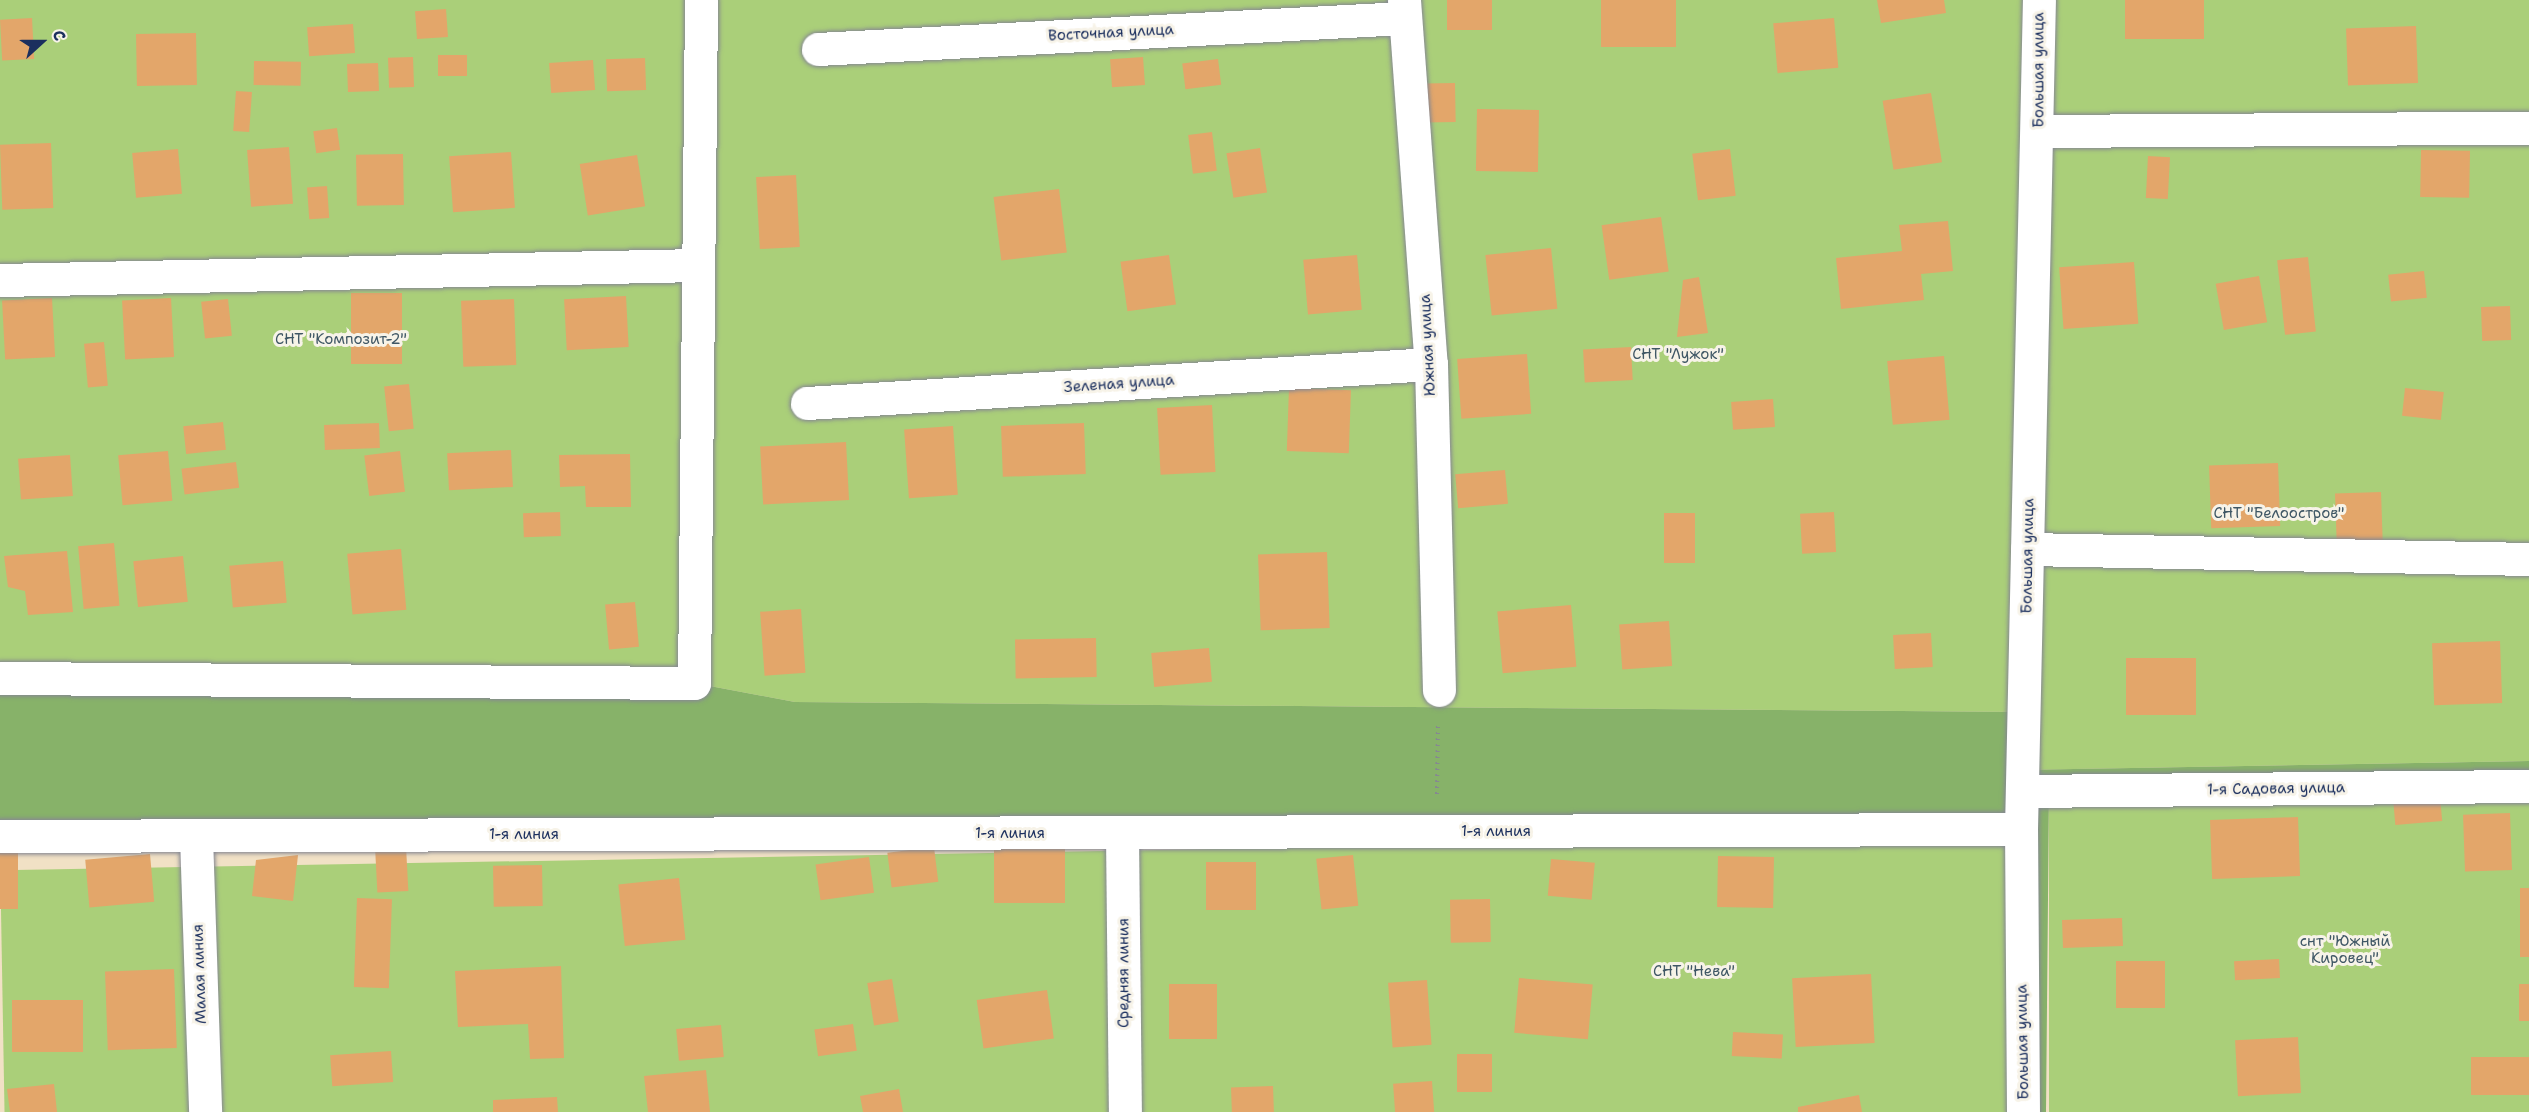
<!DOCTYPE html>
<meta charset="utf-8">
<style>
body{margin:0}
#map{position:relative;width:2529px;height:1112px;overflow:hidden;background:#f1e1c5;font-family:"Shantell Sans",sans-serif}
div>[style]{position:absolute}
.green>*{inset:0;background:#aacf79;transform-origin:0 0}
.forest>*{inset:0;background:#87b269}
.building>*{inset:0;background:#e3a66a;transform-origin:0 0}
.path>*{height:4px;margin-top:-2px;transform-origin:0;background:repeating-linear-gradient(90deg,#868892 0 1.5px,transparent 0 6px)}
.roads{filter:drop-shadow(0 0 2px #868892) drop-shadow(0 0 2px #868892)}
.minor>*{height:33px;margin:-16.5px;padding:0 16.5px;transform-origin:16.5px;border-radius:16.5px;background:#fff}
span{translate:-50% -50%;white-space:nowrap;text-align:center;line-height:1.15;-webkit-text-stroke:6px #f7f3e8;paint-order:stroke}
.street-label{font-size:15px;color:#1b2f5e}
.park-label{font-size:15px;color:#3f5765}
.north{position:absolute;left:12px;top:12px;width:60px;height:60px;-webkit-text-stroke:4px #f7f3e8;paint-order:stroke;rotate:69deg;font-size:16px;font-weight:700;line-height:24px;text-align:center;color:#1b2f5e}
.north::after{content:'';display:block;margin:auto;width:21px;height:27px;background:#1b2f5e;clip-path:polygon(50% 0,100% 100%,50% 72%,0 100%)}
</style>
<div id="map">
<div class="green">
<div style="clip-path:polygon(0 0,2529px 0,2529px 761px,2023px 770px,2024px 712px,795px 702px,694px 683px,0 678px)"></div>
<div style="left:2529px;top:786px;width:326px;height:480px;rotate:90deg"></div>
<div style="left:2021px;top:835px;width:277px;height:2021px;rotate:89deg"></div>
</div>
<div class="forest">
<div style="clip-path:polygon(0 678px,694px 683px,795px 702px,2024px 712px,2023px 770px,2529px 761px,2529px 786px,2049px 791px,2046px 1112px,2025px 1112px,2021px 835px,0 836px)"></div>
</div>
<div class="building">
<div style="left:1447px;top:0;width:45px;height:30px"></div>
<div style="left:1601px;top:0;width:75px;height:47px"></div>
<div style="clip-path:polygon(1877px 0,1944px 0,1946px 13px,1881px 23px)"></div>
<div style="left:2125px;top:0;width:79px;height:39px"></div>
<div style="left:446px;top:9px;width:28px;height:31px;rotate:86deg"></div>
<div style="left:32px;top:18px;width:41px;height:32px;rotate:87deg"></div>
<div style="left:1834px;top:18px;width:50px;height:61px;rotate:85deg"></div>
<div style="left:353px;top:24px;width:29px;height:46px;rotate:86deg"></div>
<div style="left:2416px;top:26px;width:57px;height:70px;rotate:88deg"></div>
<div style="left:196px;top:33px;width:52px;height:60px;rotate:89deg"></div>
<div style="left:438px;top:55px;width:29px;height:21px"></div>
<div style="left:413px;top:57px;width:30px;height:25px;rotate:88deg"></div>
<div style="left:1143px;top:57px;width:28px;height:33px;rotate:86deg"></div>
<div style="left:645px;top:58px;width:32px;height:39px;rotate:88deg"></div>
<div style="left:1218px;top:59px;width:26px;height:36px;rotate:83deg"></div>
<div style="left:593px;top:60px;width:30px;height:44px;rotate:86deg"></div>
<div style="left:254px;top:61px;width:47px;height:24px;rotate:1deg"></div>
<div style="left:378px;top:63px;width:28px;height:31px;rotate:88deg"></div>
<div style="left:1455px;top:83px;width:39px;height:31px;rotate:89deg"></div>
<div style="left:236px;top:91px;width:16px;height:40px;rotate:4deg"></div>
<div style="left:1931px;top:93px;width:70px;height:49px;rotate:81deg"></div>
<div style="left:1477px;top:109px;width:62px;height:62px;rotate:1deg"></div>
<div style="left:337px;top:128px;width:22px;height:24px;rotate:82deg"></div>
<div style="left:1212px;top:132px;width:39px;height:24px;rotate:83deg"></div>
<div style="left:51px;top:143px;width:65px;height:51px;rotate:88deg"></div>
<div style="left:289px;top:147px;width:57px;height:42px;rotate:86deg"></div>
<div style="left:1260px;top:148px;width:45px;height:34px;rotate:81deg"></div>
<div style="left:178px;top:149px;width:45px;height:46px;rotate:85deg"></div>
<div style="left:1730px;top:149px;width:47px;height:38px;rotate:83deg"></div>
<div style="left:2421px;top:150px;width:49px;height:47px;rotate:1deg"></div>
<div style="left:511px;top:152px;width:56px;height:62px;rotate:86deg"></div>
<div style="left:403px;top:154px;width:51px;height:47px;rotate:89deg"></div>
<div style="left:637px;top:155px;width:52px;height:58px;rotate:81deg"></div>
<div style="left:2148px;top:156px;width:22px;height:42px;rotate:3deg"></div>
<div style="left:796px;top:175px;width:72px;height:40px;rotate:87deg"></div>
<div style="left:327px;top:186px;width:32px;height:20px;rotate:86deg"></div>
<div style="left:1059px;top:189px;width:64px;height:66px;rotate:83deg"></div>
<div style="left:1661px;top:217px;width:55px;height:60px;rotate:82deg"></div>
<div style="clip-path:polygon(1948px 221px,1953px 271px,1921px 274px,1924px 300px,1841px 309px,1836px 258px,1902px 251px,1899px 225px)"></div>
<div style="left:1551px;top:248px;width:61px;height:66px;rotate:84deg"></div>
<div style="left:1169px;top:255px;width:50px;height:49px;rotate:82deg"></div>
<div style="left:1357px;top:255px;width:55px;height:54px;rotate:85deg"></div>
<div style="left:2308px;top:257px;width:75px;height:31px;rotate:84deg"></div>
<div style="left:2134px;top:262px;width:62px;height:75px;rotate:86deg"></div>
<div style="left:2424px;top:271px;width:27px;height:36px;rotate:84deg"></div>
<div style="left:2259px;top:276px;width:47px;height:44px;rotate:80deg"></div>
<div style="clip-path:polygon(1699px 277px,1708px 333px,1677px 337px,1683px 280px)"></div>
<div style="left:351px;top:293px;width:51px;height:71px"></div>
<div style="left:626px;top:296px;width:51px;height:62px;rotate:87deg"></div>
<div style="left:52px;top:298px;width:59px;height:50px;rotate:87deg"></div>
<div style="left:171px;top:298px;width:59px;height:49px;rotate:87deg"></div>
<div style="left:228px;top:299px;width:37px;height:27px;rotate:84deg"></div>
<div style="left:514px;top:299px;width:66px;height:53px;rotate:88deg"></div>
<div style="left:2510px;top:306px;width:34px;height:29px;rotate:88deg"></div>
<div style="left:104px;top:342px;width:44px;height:20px;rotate:85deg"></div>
<div style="left:1631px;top:347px;width:33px;height:48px;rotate:87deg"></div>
<div style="left:1527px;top:354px;width:60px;height:70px;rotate:86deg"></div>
<div style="left:1944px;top:356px;width:64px;height:57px;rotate:85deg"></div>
<div style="left:409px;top:384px;width:45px;height:25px;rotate:84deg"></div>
<div style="left:1289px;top:388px;width:62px;height:63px;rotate:2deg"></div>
<div style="left:2405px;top:388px;width:39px;height:28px;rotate:6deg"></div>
<div style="left:1773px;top:399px;width:28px;height:42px;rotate:86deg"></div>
<div style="left:1212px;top:405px;width:67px;height:55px;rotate:87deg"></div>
<div style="left:223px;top:422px;width:28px;height:40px;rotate:84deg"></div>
<div style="left:379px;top:423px;width:25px;height:55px;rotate:88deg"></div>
<div style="left:1084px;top:423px;width:51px;height:83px;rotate:88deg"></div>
<div style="left:953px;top:426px;width:69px;height:49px;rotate:86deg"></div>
<div style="left:846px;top:442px;width:58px;height:86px;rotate:87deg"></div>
<div style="left:511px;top:450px;width:37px;height:64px;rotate:87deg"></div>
<div style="left:168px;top:451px;width:50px;height:50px;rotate:85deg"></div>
<div style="left:400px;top:451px;width:41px;height:36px;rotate:83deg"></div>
<div style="clip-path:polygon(630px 454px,631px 507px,586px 507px,585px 486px,560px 487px,559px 455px)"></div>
<div style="left:70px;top:455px;width:41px;height:52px;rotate:86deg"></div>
<div style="left:236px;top:462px;width:26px;height:55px;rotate:83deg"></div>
<div style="left:2278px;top:463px;width:63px;height:69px;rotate:88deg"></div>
<div style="left:1505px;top:470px;width:34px;height:50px;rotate:85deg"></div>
<div style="left:2381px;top:492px;width:49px;height:46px;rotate:88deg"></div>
<div style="left:560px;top:512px;width:24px;height:37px;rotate:88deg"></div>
<div style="left:1834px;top:512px;width:40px;height:34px;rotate:87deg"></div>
<div style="left:1664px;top:513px;width:31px;height:50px"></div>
<div style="left:114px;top:543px;width:63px;height:36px;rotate:85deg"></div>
<div style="left:401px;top:549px;width:61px;height:54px;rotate:85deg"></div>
<div style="clip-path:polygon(67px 551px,73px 612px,28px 615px,25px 591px,8px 587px,4px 556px)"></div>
<div style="left:1327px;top:552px;width:76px;height:69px;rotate:88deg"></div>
<div style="left:183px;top:556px;width:46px;height:50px;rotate:84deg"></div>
<div style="left:283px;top:561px;width:42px;height:54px;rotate:85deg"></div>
<div style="left:635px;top:602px;width:45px;height:30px;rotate:85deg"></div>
<div style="left:1571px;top:605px;width:62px;height:74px;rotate:85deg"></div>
<div style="left:801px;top:609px;width:64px;height:41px;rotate:86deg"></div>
<div style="left:1669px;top:621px;width:45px;height:50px;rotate:86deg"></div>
<div style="left:1931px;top:633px;width:34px;height:38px;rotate:87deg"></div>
<div style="left:1096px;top:638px;width:39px;height:81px;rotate:89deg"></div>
<div style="left:2500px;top:641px;width:62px;height:68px;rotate:88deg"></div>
<div style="left:1209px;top:648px;width:34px;height:58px;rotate:85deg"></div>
<div style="left:2126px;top:658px;width:70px;height:57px"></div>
<div style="left:2440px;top:796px;width:25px;height:47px;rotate:85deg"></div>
<div style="left:2510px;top:813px;width:57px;height:47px;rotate:88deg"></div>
<div style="left:2298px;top:817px;width:59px;height:88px;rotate:88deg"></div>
<div style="left:406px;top:846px;width:45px;height:31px;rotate:87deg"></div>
<div style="left:934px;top:847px;width:35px;height:47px;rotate:83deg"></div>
<div style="left:994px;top:849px;width:71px;height:54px"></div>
<div style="left:0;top:852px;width:18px;height:57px"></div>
<div style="left:150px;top:854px;width:48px;height:65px;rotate:85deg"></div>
<div style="clip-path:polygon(298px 855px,293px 901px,252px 896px,256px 860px)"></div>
<div style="left:1353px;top:855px;width:51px;height:37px;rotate:84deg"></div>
<div style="left:1718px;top:856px;width:56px;height:51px;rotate:1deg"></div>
<div style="left:869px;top:857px;width:36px;height:54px;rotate:82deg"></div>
<div style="left:1551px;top:859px;width:44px;height:37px;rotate:5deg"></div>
<div style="left:1206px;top:862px;width:50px;height:48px"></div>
<div style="left:542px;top:865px;width:41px;height:49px;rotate:89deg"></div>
<div style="left:679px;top:878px;width:62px;height:61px;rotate:84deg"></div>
<div style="left:2520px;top:888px;width:9px;height:69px"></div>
<div style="left:357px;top:898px;width:35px;height:89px;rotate:2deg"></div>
<div style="left:1490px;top:899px;width:43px;height:40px;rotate:89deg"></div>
<div style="left:2122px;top:918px;width:28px;height:60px;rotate:88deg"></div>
<div style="left:2279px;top:959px;width:19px;height:45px;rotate:87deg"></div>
<div style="left:2116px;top:961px;width:49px;height:47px"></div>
<div style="clip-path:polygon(561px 966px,564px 1058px,530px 1059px,528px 1024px,458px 1027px,455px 971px)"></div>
<div style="left:174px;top:969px;width:79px;height:69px;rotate:88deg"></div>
<div style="left:1871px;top:974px;width:69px;height:79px;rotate:87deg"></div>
<div style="left:1519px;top:978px;width:74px;height:55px;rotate:5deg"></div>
<div style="left:892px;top:979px;width:43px;height:25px;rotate:81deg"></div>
<div style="left:1427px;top:980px;width:65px;height:39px;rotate:86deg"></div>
<div style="left:1169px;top:984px;width:48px;height:55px"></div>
<div style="left:2519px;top:984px;width:10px;height:37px"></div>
<div style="left:1047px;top:990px;width:49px;height:71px;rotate:82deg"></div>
<div style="left:12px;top:1000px;width:71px;height:52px"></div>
<div style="left:853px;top:1024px;width:27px;height:39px;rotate:82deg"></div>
<div style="left:721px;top:1025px;width:32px;height:45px;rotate:85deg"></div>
<div style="left:1733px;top:1032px;width:50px;height:24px;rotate:3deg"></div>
<div style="left:2298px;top:1037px;width:56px;height:63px;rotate:87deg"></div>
<div style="left:391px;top:1051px;width:31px;height:61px;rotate:86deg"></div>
<div style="left:1457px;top:1054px;width:35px;height:38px"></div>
<div style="left:2529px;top:1057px;width:38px;height:58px;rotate:90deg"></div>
<div style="clip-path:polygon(706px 1070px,710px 1112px,648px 1112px,644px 1076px)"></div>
<div style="left:1432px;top:1081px;width:31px;height:39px;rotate:86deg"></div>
<div style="clip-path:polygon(54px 1084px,57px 1112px,10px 1112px,7px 1089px)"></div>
<div style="left:1273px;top:1086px;width:26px;height:42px;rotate:88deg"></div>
<div style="clip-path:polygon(899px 1089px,903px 1112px,863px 1112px,860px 1096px)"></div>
<div style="clip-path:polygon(1859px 1095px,1862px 1112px,1798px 1112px,1798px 1107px)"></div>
<div style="clip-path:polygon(557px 1097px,558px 1112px,493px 1112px,493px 1100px)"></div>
</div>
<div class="path">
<div style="left:1437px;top:794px;width:70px;rotate:-89.2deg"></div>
</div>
<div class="roads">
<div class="minor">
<div style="left:1404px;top:0;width:365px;rotate:85.8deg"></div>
<div style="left:1431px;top:364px;width:326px;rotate:88.6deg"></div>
<div style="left:818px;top:49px;width:587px;rotate:-3.03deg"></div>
<div style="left:2039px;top:131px;width:490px;rotate:-0.4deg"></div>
<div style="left:0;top:280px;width:696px;rotate:-1.23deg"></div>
<div style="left:807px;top:403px;width:625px;rotate:-3.58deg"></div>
<div style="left:2027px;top:549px;width:502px;rotate:1.14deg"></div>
<div style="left:0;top:678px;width:694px;rotate:0.41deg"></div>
<div style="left:694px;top:683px;width:683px;rotate:-89.41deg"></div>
<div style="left:2022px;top:791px;width:507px;rotate:-0.57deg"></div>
<div style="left:1122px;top:834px;width:278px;rotate:89.4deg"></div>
<div style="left:0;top:836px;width:2021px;rotate:-0.2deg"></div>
<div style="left:196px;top:836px;width:276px;rotate:88.1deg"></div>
<div style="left:2023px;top:1112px;width:283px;rotate:-90.4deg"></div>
<div style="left:2021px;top:829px;width:829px;rotate:-88.76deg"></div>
</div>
</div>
<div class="street-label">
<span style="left:1111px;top:33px;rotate:-3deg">Восточная улица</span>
<span style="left:2039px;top:70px;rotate:-90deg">Большая улица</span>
<span style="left:1428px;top:345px;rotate:-93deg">Южная улица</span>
<span style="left:1119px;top:384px;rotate:-4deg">Зеленая улица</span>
<span style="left:2028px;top:556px;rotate:-89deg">Большая улица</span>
<span style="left:2276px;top:789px;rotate:-1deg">1-я Садовая улица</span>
<span style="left:1496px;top:832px">1-я линия</span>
<span style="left:1010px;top:834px">1-я линия</span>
<span style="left:524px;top:835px">1-я линия</span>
<span style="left:1124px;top:973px;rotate:-90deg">Средняя линия</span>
<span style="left:200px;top:974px;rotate:-92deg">Малая линия</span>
<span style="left:2023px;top:1042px;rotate:-91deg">Большая улица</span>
</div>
<div class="park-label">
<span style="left:341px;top:340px">СНТ "Композит-2"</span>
<span style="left:1678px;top:355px">СНТ "Лужок"</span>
<span style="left:2279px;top:514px">СНТ "Белоостров"</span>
<span style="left:2345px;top:950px">снт "Южный<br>Кировец"</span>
<span style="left:1694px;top:972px">СНТ "Нева"</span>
</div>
<div class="north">С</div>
</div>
